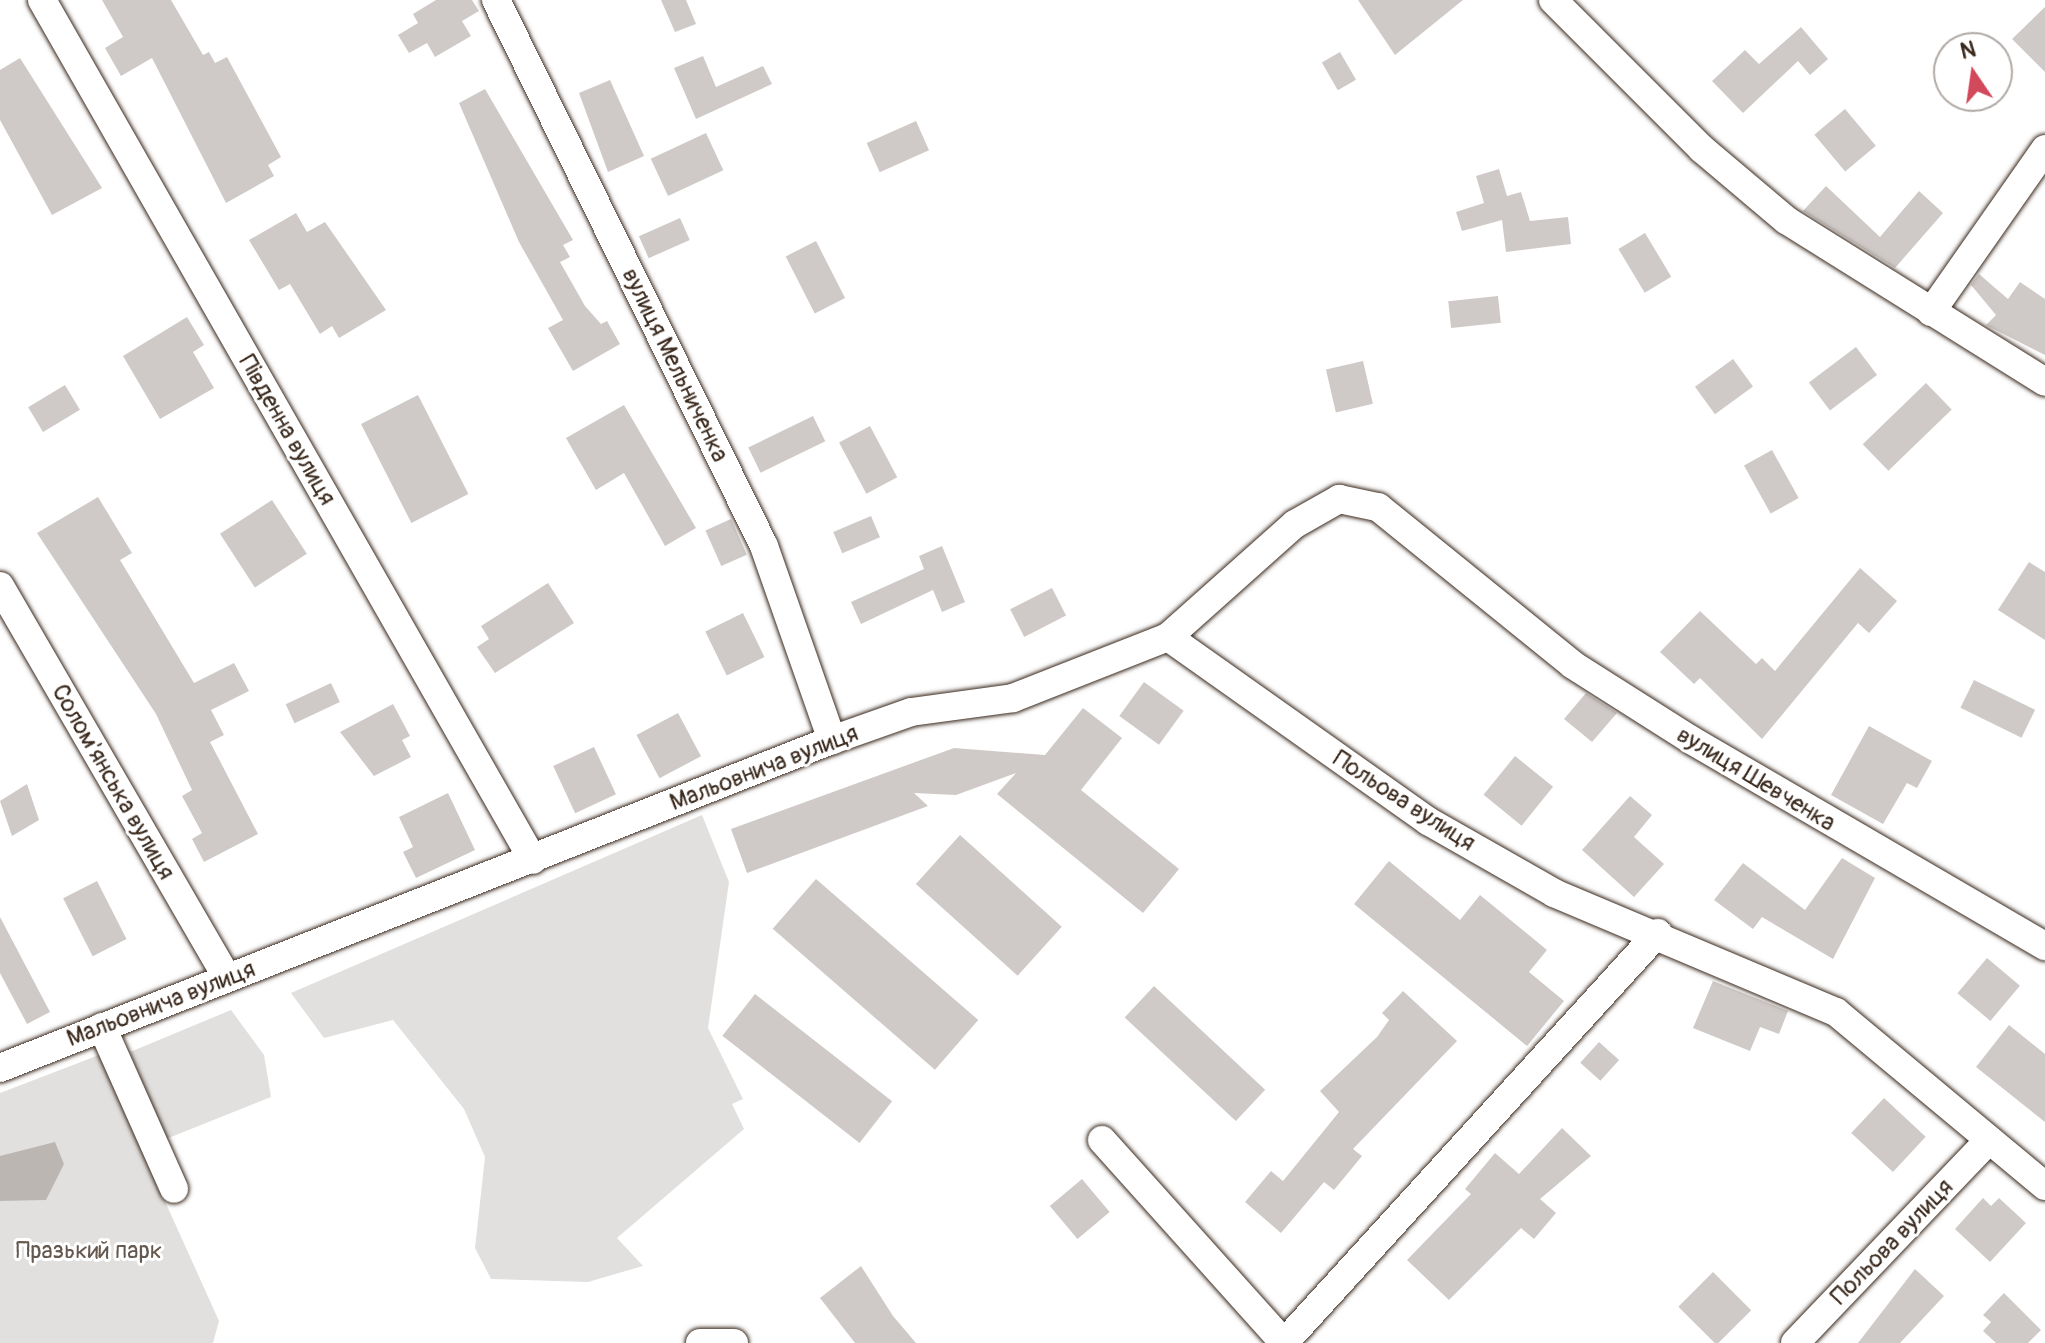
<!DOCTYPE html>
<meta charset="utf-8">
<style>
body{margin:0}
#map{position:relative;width:2045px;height:1343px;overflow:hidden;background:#fff;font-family:Pangolin,sans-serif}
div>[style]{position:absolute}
.green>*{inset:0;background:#e2e0de}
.water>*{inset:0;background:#bcb6b3}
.building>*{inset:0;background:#cfcac7;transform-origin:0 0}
.roads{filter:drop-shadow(0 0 2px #3b2a1e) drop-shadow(0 0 2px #3b2a1e)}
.minor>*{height:28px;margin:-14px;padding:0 14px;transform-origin:14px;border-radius:14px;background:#fff}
span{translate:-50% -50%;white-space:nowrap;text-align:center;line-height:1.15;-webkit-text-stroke:6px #fff;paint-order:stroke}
.street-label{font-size:24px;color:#3b2a1e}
.park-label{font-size:24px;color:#65584e}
.north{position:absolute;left:1933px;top:32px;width:80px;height:80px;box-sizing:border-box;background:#fff;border:2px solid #b1aaa5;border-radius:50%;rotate:347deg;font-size:22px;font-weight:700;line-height:32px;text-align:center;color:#3b2a1e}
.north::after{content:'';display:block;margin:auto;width:28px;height:36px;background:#d1495b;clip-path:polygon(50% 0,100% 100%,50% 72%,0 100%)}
</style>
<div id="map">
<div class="green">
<div style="clip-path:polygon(702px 815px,729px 882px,708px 1028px,743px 1099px,732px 1104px,744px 1129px,617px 1238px,643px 1266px,588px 1282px,491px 1279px,475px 1248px,485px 1157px,464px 1109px,393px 1020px,324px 1038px,291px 993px)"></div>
<div style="clip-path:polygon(231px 1010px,264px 1055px,271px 1097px,166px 1139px,130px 1052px)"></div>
<div style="clip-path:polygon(99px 1055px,219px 1321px,213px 1343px,0 1343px,0 1093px)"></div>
</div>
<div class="water">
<div style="clip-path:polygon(55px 1142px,64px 1164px,46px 1200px,0 1201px,0 1156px)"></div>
</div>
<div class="building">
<div style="clip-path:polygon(102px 0,171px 0,203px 55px,209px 52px,215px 63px,227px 57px,281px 157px,268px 165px,274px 176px,226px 203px,152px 58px,121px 76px,105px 48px,123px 37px)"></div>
<div style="clip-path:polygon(436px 0,472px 0,479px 11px,462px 21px,471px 36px,435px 57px,427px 43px,409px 53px,398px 35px,418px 23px,413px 14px)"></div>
<div style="clip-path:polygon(661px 0,686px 0,696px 24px,675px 32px)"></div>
<div style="clip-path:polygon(1358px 0,1463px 0,1395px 55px)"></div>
<div style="clip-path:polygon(2045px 7px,2045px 72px,2012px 39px)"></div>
<div style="clip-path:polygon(1801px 27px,1828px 59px,1810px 75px,1798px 61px,1743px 113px,1712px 81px,1745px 50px,1759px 64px)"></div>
<div style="left:1340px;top:52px;width:32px;height:21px;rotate:60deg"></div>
<div style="clip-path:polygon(703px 56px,716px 87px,763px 66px,772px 84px,696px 119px,674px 68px)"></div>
<div style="clip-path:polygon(20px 58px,102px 188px,52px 215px,0 120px,0 70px)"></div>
<div style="clip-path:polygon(610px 80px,644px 156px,608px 172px,579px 93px)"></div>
<div style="clip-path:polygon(485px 89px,573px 240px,563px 245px,570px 257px,560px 262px,585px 306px,601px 324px,607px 321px,620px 344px,573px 371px,548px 328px,563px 320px,519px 242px,459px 103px)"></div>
<div style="left:1845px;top:109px;width:48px;height:40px;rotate:50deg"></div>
<div style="left:916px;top:121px;width:32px;height:54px;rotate:66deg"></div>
<div style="left:706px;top:133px;width:41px;height:61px;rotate:65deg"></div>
<div style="clip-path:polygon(1499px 169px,1507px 196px,1521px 192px,1530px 221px,1568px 217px,1571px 244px,1506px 252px,1502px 220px,1462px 231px,1456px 212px,1484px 203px,1476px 176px)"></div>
<div style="clip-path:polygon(1826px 186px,1880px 237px,1919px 191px,1943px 213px,1895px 268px,1803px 211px)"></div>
<div style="clip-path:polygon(296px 213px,307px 232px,325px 222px,386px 310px,339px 338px,332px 326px,320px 334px,290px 284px,279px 290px,249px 240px)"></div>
<div style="left:680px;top:218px;width:24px;height:45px;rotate:66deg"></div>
<div style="left:1645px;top:233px;width:51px;height:31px;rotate:59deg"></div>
<div style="left:816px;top:241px;width:64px;height:34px;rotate:63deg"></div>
<div style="clip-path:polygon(1979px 274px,2008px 299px,2020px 282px,2045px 299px,2045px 355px,1986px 325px,1996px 315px,1971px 285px)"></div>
<div style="left:1498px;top:296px;width:27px;height:50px;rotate:84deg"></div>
<div style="clip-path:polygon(187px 317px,204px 345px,193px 352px,214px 388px,160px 419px,123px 356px)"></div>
<div style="left:1856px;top:347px;width:35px;height:59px;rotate:53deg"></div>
<div style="left:1733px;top:359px;width:34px;height:47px;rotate:54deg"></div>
<div style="left:1363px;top:361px;width:44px;height:38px;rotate:77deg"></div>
<div style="left:1926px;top:383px;width:37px;height:88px;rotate:46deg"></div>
<div style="left:65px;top:385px;width:29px;height:43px;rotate:59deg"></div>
<div style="left:418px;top:395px;width:111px;height:64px;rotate:63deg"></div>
<div style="clip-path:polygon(624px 405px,696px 528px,665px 546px,624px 473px,596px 490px,566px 438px)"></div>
<div style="left:813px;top:416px;width:28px;height:72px;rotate:64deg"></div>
<div style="left:870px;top:426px;width:58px;height:35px;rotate:62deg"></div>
<div style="left:1772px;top:450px;width:55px;height:32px;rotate:61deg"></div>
<div style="clip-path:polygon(98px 497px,132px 553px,120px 560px,194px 683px,234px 663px,249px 691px,211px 710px,224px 735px,210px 742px,258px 834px,204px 862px,192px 839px,202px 833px,182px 796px,192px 790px,156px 714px,37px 533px)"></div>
<div style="left:272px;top:500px;width:64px;height:62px;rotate:57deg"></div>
<div style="left:871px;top:516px;width:23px;height:41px;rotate:67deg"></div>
<div style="left:731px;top:519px;width:39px;height:28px;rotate:66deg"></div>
<div style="clip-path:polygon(942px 546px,965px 602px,942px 612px,933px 590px,861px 624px,851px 602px,924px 569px,919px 556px)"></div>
<div style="clip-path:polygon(2029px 562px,2045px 572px,2045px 640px,1998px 610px)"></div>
<div style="clip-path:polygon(1860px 568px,1897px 601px,1869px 633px,1858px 623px,1762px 739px,1700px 678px,1694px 684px,1660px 652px,1700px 611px,1756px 664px,1762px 658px,1775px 671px)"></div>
<div style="clip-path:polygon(548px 583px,574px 623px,495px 673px,477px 647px,489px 639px,481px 626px)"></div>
<div style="left:1052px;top:588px;width:31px;height:47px;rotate:63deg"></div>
<div style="left:743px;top:613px;width:49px;height:42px;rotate:64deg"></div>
<div style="left:1974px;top:680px;width:68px;height:31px;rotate:26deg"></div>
<div style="left:1144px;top:682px;width:49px;height:42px;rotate:36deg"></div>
<div style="left:331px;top:683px;width:21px;height:50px;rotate:65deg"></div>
<div style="clip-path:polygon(1586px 693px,1617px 713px,1592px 742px,1564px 719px)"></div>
<div style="clip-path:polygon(393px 704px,410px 736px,402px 740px,411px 757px,374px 776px,340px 732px)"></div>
<div style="clip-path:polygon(1083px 708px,1122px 738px,1081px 790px,1179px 869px,1143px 913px,997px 794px,1016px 773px,956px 795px,914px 793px,928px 806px,747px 873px,731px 829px,954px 748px,1045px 755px)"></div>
<div style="left:678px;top:713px;width:49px;height:47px;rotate:62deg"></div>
<div style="clip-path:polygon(1869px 726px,1932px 761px,1917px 788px,1907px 783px,1883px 824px,1831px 795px)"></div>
<div style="left:594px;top:747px;width:52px;height:45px;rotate:65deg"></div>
<div style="left:1515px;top:756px;width:49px;height:50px;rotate:39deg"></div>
<div style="clip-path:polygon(27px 784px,39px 820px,12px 836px,0 801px)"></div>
<div style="clip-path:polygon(448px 793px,475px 850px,416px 878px,403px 852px,413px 847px,399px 817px)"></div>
<div style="clip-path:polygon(1630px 796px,1652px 815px,1634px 837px,1664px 864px,1634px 897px,1582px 850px)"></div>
<div style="left:960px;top:835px;width:137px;height:66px;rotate:42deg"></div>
<div style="clip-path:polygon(1842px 858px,1875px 878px,1833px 959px,1762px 917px,1753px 929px,1714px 900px,1743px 863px,1805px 910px)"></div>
<div style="clip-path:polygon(1389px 861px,1460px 920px,1480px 895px,1547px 950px,1529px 972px,1564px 1001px,1527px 1046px,1354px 904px)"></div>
<div style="left:816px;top:879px;width:215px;height:66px;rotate:41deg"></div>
<div style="left:97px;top:881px;width:65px;height:38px;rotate:63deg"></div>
<div style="clip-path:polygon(0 917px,50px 1012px,27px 1024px,0 973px)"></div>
<div style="left:1987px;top:958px;width:43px;height:46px;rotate:40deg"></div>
<div style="clip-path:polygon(1713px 981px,1788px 1011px,1779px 1034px,1760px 1027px,1750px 1051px,1693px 1028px)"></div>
<div style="left:1154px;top:986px;width:152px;height:43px;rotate:43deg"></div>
<div style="clip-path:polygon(1403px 991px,1457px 1041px,1353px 1149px,1362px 1156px,1334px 1190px,1324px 1182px,1281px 1233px,1245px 1202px,1271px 1171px,1283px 1181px,1339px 1112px,1320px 1091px,1377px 1037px,1389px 1020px,1382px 1013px)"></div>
<div style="left:755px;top:994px;width:174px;height:53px;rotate:38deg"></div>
<div style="clip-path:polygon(2009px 1025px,2045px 1054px,2045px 1122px,1976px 1067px)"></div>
<div style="left:1599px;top:1042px;width:27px;height:28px;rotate:42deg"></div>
<div style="left:1884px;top:1098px;width:57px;height:48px;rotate:43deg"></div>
<div style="clip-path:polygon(1562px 1128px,1591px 1156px,1540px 1199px,1556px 1213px,1534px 1239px,1521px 1228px,1449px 1300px,1407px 1260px,1471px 1194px,1465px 1189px,1495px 1153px,1519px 1174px)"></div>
<div style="left:1082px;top:1179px;width:43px;height:42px;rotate:50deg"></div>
<div style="clip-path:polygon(1983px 1198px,1991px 1206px,1999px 1198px,2026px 1223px,1990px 1262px,1955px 1229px)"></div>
<div style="clip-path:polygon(861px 1266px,893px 1316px,916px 1343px,855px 1343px,820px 1298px)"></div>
<div style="clip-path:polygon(1915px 1269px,1944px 1296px,1900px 1343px,1858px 1343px)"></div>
<div style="left:1713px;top:1272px;width:54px;height:49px;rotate:45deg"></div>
<div style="clip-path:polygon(2004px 1293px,2041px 1330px,2028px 1343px,1996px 1343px,1983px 1331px,1991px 1322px,1983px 1315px)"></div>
</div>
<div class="roads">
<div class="minor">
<div style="left:42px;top:0;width:990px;rotate:60.28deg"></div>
<div style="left:496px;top:0;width:608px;rotate:63.86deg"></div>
<div style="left:764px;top:546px;width:206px;rotate:70.7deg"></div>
<div style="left:1553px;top:0;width:211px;rotate:45deg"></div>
<div style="left:1702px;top:149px;width:110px;rotate:40.2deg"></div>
<div style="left:1786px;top:220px;width:305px;rotate:32deg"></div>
<div style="left:1931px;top:312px;width:199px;rotate:-55deg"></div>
<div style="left:0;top:586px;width:453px;rotate:59.9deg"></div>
<div style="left:1168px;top:637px;width:319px;rotate:35.3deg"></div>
<div style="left:1428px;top:821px;width:145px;rotate:29.7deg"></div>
<div style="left:1554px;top:893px;width:306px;rotate:22.9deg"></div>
<div style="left:1836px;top:1012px;width:272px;rotate:39.8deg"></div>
<div style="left:102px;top:1027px;width:177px;rotate:66deg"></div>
<div style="left:0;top:1068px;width:894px;rotate:-21.52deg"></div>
<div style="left:832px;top:740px;width:84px;rotate:-19.5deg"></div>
<div style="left:911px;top:712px;width:103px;rotate:-7.8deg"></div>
<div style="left:1013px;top:698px;width:167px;rotate:-21.5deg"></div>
<div style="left:1168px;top:637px;width:170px;rotate:-41.7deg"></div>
<div style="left:1295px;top:524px;width:51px;rotate:-29.6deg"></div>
<div style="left:1339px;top:499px;width:40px;rotate:12deg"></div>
<div style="left:1378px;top:507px;width:251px;rotate:39deg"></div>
<div style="left:1573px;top:665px;width:140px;rotate:32.4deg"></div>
<div style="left:1691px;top:740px;width:410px;rotate:30.2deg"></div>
<div style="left:1102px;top:1140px;width:273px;rotate:48.1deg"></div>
<div style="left:1284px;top:1343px;width:555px;rotate:-47.63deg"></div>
<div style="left:700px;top:1343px;width:34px"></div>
<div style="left:1795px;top:1343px;width:281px;rotate:-46.3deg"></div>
</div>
</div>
<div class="street-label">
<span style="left:675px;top:365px;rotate:64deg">вулиця Мельниченка</span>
<span style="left:287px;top:430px;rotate:60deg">Південна вулиця</span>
<span style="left:764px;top:768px;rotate:-21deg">Мальовнича вулиця</span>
<span style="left:1756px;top:779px;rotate:31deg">вулиця Шевченка</span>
<span style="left:113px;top:782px;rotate:60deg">Солом'янська вулиця</span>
<span style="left:1404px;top:801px;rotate:33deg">Польова вулиця</span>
<span style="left:161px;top:1004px;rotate:-21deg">Мальовнича вулиця</span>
<span style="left:1892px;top:1242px;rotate:-46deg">Польова вулиця</span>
</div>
<div class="park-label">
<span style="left:89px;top:1251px">Празький парк</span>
</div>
<div class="north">N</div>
</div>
